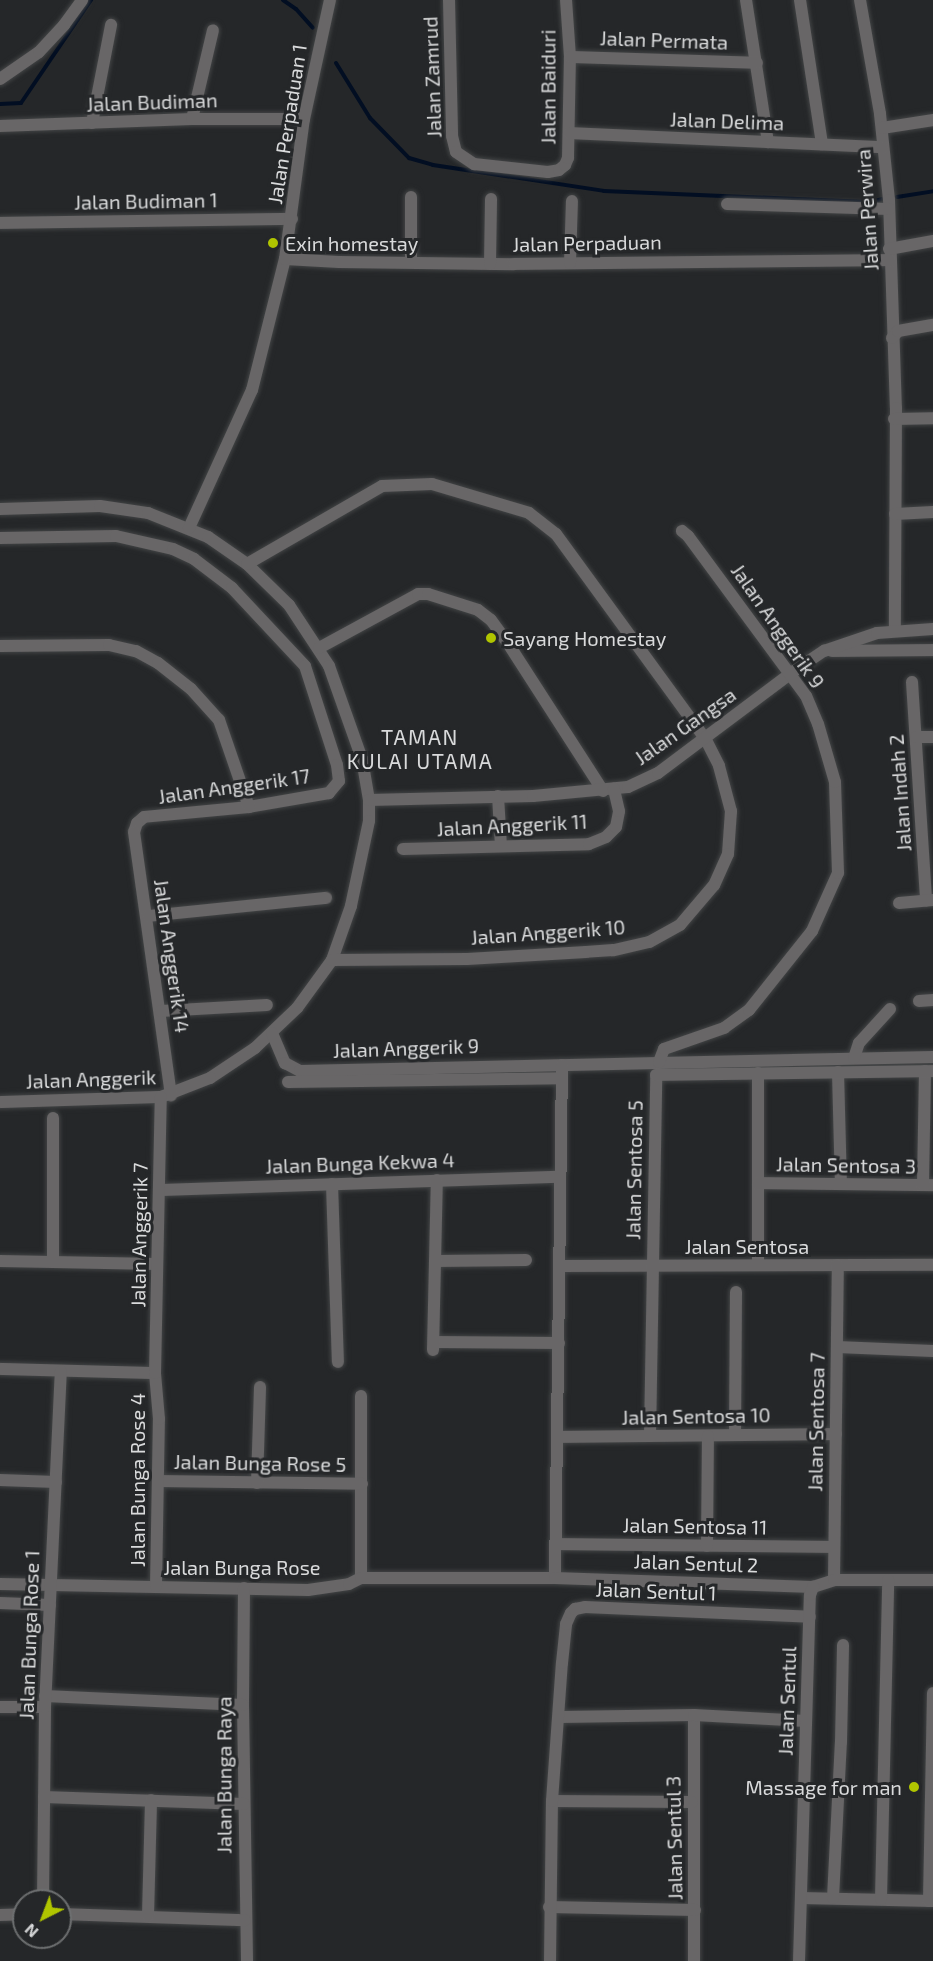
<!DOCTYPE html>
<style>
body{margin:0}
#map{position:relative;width:933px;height:1961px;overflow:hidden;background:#252729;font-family:"Exo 2",sans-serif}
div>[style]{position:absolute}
.stream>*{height:4px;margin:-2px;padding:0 2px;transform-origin:2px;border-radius:2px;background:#020e22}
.roads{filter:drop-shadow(0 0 2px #424445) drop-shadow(0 0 2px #424445)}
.minor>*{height:12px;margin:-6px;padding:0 6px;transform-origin:6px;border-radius:6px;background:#686667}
.dots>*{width:16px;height:16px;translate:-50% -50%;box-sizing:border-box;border:3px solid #252729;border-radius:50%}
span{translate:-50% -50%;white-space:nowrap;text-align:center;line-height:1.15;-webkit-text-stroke:6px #252729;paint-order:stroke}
.street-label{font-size:20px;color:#d9dadb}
.poi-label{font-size:20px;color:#d9dadb}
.left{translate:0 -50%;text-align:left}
.right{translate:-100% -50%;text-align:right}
.neighbourhood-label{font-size:21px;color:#d9dadb;letter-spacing:1.5px}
.north{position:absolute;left:12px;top:1889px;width:60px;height:60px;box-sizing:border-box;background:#252729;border:2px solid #6d6f70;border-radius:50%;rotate:222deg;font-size:16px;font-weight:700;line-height:24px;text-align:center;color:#d9dadb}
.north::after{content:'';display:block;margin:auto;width:21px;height:27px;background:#b0c500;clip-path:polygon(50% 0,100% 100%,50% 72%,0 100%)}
</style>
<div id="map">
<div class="stream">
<div style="left:283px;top:0;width:16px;rotate:35deg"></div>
<div style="left:296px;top:9px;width:25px;rotate:48deg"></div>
<div style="left:336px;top:63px;width:65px;rotate:58.3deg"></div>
<div style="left:370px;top:118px;width:56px;rotate:45.7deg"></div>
<div style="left:409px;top:158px;width:25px;rotate:16deg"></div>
<div style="left:433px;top:165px;width:173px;rotate:8.6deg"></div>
<div style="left:604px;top:191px;width:268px;rotate:2.4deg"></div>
<div style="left:872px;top:202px;width:10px;rotate:-17deg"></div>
<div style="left:0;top:104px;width:21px;rotate:-3deg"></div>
<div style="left:21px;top:103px;width:125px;rotate:-55.8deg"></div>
<div style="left:897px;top:197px;width:36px;rotate:-9deg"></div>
</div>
<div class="roads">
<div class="minor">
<div style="left:449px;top:0;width:136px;rotate:88.7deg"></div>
<div style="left:452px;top:136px;width:16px;rotate:76deg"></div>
<div style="left:456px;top:152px;width:22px;rotate:34deg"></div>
<div style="left:474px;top:164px;width:74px;rotate:6.2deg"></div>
<div style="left:548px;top:172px;width:11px;rotate:-10deg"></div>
<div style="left:559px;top:170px;width:8px;rotate:-40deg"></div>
<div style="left:565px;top:165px;width:8px;rotate:-67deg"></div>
<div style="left:568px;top:158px;width:101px;rotate:-88.9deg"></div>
<div style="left:570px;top:57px;width:57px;rotate:-94deg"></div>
<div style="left:746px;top:0;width:144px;rotate:81.2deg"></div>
<div style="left:800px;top:0;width:146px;rotate:81.3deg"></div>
<div style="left:860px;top:0;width:116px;rotate:80deg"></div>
<div style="left:880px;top:114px;width:86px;rotate:84deg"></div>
<div style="left:889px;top:200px;width:208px;rotate:88.1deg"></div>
<div style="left:896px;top:408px;width:223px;rotate:90.3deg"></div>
<div style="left:570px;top:57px;width:187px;rotate:1.8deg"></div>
<div style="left:0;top:79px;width:47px;rotate:-34.7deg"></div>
<div style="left:39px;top:52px;width:37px;rotate:-47deg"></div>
<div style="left:64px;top:25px;width:31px;rotate:-54deg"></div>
<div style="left:192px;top:119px;width:91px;rotate:-76.7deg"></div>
<div style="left:92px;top:123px;width:100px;rotate:-79deg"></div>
<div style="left:0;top:126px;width:192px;rotate:-2.1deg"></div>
<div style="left:192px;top:119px;width:112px"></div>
<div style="left:882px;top:128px;width:52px;rotate:-8.9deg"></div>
<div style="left:569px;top:133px;width:314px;rotate:2.6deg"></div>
<div style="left:411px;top:197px;width:65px;rotate:90deg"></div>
<div style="left:727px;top:204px;width:162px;rotate:1.8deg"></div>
<div style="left:0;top:223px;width:292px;rotate:-0.8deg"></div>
<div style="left:889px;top:249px;width:45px;rotate:-10.3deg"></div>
<div style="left:285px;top:259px;width:54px;rotate:3.2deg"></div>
<div style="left:339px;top:262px;width:175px;rotate:0.7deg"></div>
<div style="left:514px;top:264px;width:376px;rotate:-0.6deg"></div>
<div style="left:570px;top:263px;width:62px;rotate:-88.2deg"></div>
<div style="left:490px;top:264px;width:65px;rotate:-89.1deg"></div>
<div style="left:892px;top:338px;width:9px;rotate:-49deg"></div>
<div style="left:898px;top:331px;width:36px;rotate:-10deg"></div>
<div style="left:894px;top:419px;width:39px;rotate:-1deg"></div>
<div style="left:0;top:509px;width:100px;rotate:-1.7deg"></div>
<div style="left:100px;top:506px;width:49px;rotate:8.3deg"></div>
<div style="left:148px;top:513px;width:65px;rotate:21.8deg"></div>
<div style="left:208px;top:537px;width:47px;rotate:34.7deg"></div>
<div style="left:247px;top:564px;width:59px;rotate:44.3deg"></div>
<div style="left:289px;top:605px;width:73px;rotate:56.7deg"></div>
<div style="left:329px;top:666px;width:99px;rotate:70.5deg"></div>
<div style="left:362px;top:759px;width:42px;rotate:80.3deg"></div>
<div style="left:369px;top:800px;width:21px;rotate:90deg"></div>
<div style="left:369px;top:821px;width:87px;rotate:102deg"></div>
<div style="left:351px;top:906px;width:57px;rotate:109.4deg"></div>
<div style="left:332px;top:960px;width:59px;rotate:126.1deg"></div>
<div style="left:297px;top:1008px;width:58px;rotate:136.4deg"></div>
<div style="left:255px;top:1048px;width:54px;rotate:146.3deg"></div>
<div style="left:210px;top:1078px;width:53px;rotate:158.8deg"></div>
<div style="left:161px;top:1097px;width:161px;rotate:178.2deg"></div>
<div style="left:895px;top:514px;width:38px;rotate:-3deg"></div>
<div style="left:189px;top:528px;width:152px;rotate:-65.5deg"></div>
<div style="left:252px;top:390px;width:135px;rotate:-75.9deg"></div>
<div style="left:285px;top:259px;width:141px;rotate:-82.3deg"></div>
<div style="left:304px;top:119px;width:122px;rotate:-77.7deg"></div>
<div style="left:0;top:538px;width:116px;rotate:-1deg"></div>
<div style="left:116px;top:536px;width:58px;rotate:12.8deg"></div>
<div style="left:173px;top:549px;width:23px;rotate:25deg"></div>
<div style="left:194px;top:559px;width:48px;rotate:37.3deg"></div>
<div style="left:232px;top:588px;width:107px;rotate:46.9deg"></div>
<div style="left:305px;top:666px;width:104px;rotate:72.1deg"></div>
<div style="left:337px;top:765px;width:16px;rotate:83deg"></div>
<div style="left:339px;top:781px;width:16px;rotate:130deg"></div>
<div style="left:329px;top:793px;width:81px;rotate:170.1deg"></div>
<div style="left:249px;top:807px;width:105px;rotate:174.6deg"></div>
<div style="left:144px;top:817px;width:9px;rotate:139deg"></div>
<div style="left:137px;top:823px;width:9px;rotate:108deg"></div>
<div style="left:134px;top:832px;width:266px;rotate:82deg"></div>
<div style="left:247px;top:564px;width:156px;rotate:-30deg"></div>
<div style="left:382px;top:486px;width:50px;rotate:-2.3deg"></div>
<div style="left:432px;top:484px;width:101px;rotate:16.6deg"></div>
<div style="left:529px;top:513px;width:34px;rotate:38deg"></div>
<div style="left:556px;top:534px;width:253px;rotate:53.9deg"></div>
<div style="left:705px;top:738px;width:31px;rotate:63deg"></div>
<div style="left:719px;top:766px;width:47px;rotate:75.1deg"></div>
<div style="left:731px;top:811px;width:43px;rotate:94deg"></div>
<div style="left:728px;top:854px;width:34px;rotate:114deg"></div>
<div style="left:714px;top:885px;width:52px;rotate:130.4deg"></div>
<div style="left:680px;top:925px;width:35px;rotate:151deg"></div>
<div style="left:649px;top:942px;width:37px;rotate:167deg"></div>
<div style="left:613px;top:950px;width:27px;rotate:176deg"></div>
<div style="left:586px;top:952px;width:119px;rotate:176.6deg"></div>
<div style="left:467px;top:959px;width:135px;rotate:179.6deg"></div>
<div style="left:0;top:646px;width:109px;rotate:-0.5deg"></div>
<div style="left:109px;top:645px;width:28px;rotate:13deg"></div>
<div style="left:136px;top:651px;width:25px;rotate:29deg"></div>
<div style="left:158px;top:663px;width:42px;rotate:38.2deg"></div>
<div style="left:191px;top:689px;width:42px;rotate:47.9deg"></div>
<div style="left:219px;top:720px;width:92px;rotate:71deg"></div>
<div style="left:319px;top:648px;width:113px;rotate:-28.6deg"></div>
<div style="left:418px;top:594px;width:10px"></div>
<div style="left:428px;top:594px;width:52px;rotate:17.7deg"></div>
<div style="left:478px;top:610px;width:16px;rotate:38deg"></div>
<div style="left:491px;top:620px;width:34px;rotate:54deg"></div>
<div style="left:511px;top:648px;width:170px;rotate:57.2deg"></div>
<div style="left:832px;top:651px;width:101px;rotate:-0.6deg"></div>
<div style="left:912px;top:682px;width:219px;rotate:86.3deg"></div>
<div style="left:916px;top:737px;width:17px"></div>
<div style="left:498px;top:796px;width:50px;rotate:86.6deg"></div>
<div style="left:369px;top:800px;width:164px;rotate:-1.4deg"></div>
<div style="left:533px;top:796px;width:95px;rotate:-5.4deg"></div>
<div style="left:628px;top:787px;width:33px;rotate:-25deg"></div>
<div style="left:658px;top:773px;width:166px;rotate:-36.9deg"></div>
<div style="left:791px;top:673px;width:40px;rotate:-34deg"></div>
<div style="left:824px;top:651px;width:56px;rotate:-18.8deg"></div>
<div style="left:877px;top:633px;width:56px;rotate:-4.1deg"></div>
<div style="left:403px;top:849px;width:186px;rotate:-1.5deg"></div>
<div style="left:589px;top:844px;width:18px;rotate:-22deg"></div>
<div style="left:606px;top:837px;width:14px;rotate:-45deg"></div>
<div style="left:616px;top:827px;width:16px;rotate:-79deg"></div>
<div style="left:619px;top:811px;width:23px;rotate:-103deg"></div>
<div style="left:899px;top:903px;width:34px;rotate:-5deg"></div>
<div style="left:148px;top:916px;width:179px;rotate:-5.8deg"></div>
<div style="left:919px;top:1001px;width:14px;rotate:-4deg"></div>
<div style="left:161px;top:1011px;width:106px;rotate:-3.2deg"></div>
<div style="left:272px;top:1033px;width:33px;rotate:67deg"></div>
<div style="left:285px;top:1063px;width:17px;rotate:28deg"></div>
<div style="left:300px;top:1071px;width:633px;rotate:-1.27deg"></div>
<div style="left:854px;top:1058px;width:16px;rotate:-72deg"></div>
<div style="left:859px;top:1043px;width:46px;rotate:-47.6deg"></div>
<div style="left:659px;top:1062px;width:14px;rotate:-69deg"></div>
<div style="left:664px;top:1049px;width:64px;rotate:-19.3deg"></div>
<div style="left:724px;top:1028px;width:31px;rotate:-36deg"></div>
<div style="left:749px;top:1010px;width:101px;rotate:-51.4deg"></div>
<div style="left:812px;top:931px;width:64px;rotate:-65.9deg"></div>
<div style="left:838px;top:873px;width:91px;rotate:-91.9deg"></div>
<div style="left:835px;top:782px;width:60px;rotate:-106.3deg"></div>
<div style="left:818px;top:724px;width:30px;rotate:-113deg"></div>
<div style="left:806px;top:696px;width:199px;rotate:-126.4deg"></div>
<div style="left:688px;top:536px;width:8px;rotate:-140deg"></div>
<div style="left:838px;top:1072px;width:112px;rotate:88.5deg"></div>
<div style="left:758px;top:1073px;width:192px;rotate:90deg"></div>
<div style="left:288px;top:1082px;width:274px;rotate:-0.8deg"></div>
<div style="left:758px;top:1183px;width:175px;rotate:0.7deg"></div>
<div style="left:332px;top:1184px;width:178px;rotate:88.1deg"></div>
<div style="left:923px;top:1185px;width:114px;rotate:-89deg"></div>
<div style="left:160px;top:1190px;width:400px;rotate:-1.9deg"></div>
<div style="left:0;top:1261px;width:157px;rotate:1.1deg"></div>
<div style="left:435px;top:1261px;width:91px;rotate:-0.6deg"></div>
<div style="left:53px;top:1262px;width:144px;rotate:-90deg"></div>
<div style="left:560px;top:1266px;width:373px;rotate:-0.2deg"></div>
<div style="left:434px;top:1342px;width:125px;rotate:0.5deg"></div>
<div style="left:837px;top:1347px;width:96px;rotate:2.4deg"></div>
<div style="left:433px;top:1350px;width:170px;rotate:-88.7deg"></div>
<div style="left:0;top:1369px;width:155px;rotate:1.5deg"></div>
<div style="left:361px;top:1396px;width:182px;rotate:90deg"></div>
<div style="left:735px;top:1435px;width:143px;rotate:-89.6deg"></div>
<div style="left:650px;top:1436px;width:361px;rotate:-89deg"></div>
<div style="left:656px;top:1075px;width:277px;rotate:-0.8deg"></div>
<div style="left:558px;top:1437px;width:278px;rotate:-0.6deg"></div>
<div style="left:0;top:1480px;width:56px;rotate:2deg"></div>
<div style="left:158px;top:1481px;width:204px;rotate:0.8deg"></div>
<div style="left:257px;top:1483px;width:96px;rotate:-88.2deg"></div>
<div style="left:556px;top:1544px;width:278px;rotate:0.6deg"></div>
<div style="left:707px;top:1546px;width:110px;rotate:-89.5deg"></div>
<div style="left:555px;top:1578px;width:513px;rotate:-89.22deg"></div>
<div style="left:834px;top:1580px;width:315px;rotate:-89.3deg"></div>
<div style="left:0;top:1584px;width:308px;rotate:1.1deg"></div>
<div style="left:308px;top:1590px;width:41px;rotate:-8.3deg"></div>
<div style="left:349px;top:1584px;width:13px;rotate:-27deg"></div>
<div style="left:361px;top:1578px;width:194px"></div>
<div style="left:555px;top:1578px;width:258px;rotate:2deg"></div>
<div style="left:813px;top:1587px;width:22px;rotate:-18deg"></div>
<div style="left:834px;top:1580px;width:99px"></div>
<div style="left:156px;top:1586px;width:167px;rotate:-89deg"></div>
<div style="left:159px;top:1419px;width:46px;rotate:-95deg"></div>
<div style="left:155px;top:1373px;width:276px;rotate:-88.8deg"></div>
<div style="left:244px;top:1588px;width:117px;rotate:90.5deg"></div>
<div style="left:243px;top:1705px;width:256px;rotate:89.1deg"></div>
<div style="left:0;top:1603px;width:50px;rotate:2.3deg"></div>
<div style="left:45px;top:1696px;width:198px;rotate:2.6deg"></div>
<div style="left:0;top:1707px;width:45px"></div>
<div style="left:694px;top:1715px;width:246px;rotate:90deg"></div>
<div style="left:560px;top:1717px;width:134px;rotate:-0.9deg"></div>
<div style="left:694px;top:1715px;width:112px;rotate:3.1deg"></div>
<div style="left:44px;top:1797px;width:200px;rotate:2deg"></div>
<div style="left:552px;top:1801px;width:140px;rotate:0.4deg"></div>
<div style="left:801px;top:1898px;width:132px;rotate:1.3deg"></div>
<div style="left:833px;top:1898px;width:156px;rotate:-87.1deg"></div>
<div style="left:841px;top:1742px;width:97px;rotate:-88.8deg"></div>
<div style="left:881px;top:1899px;width:319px;rotate:-88.7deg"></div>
<div style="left:43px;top:1901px;width:194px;rotate:-89.4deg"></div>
<div style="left:45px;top:1707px;width:336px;rotate:-87.3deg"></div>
<div style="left:929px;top:1901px;width:208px;rotate:-88.9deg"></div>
<div style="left:549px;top:1907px;width:146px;rotate:1.2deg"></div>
<div style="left:60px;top:1914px;width:185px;rotate:1.9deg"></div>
<div style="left:0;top:1915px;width:24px;rotate:-2deg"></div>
<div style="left:148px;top:1916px;width:116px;rotate:-88.5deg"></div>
<div style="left:550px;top:1961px;width:160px;rotate:-89.3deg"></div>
<div style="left:552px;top:1801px;width:138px;rotate:-85.9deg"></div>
<div style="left:562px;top:1663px;width:39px;rotate:-84deg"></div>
<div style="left:566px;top:1624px;width:12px;rotate:-66deg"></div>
<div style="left:571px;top:1613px;width:6px;rotate:-45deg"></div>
<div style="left:575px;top:1609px;width:10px;rotate:-11deg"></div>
<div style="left:585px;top:1607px;width:225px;rotate:2.5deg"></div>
<div style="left:799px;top:1961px;width:366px;rotate:-88.3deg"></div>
<div style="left:810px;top:1595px;width:9px;rotate:-69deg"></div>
</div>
</div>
<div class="dots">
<div style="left:273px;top:243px;background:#b0c500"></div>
<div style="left:491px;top:638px;background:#b0c500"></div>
<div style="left:914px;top:1787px;background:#b0c500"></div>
</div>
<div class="street-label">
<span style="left:664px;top:40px;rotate:2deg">Jalan Permata</span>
<span style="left:432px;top:77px;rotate:-92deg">Jalan Zamrud</span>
<span style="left:548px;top:87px;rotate:-90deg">Jalan Baiduri</span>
<span style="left:152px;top:102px;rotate:-2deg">Jalan Budiman</span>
<span style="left:727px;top:121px;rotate:2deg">Jalan Delima</span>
<span style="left:287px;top:124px;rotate:-81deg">Jalan Perpaduan 1</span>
<span style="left:146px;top:201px;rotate:-1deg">Jalan Budiman 1</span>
<span style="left:867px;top:210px;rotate:-94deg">Jalan Perwira</span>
<span style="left:587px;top:243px;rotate:-1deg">Jalan Perpaduan</span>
<span style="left:778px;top:626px;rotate:55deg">Jalan Anggerik 9</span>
<span style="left:685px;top:726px;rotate:-35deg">Jalan Gangsa</span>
<span style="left:234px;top:786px;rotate:-8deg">Jalan Anggerik 17</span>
<span style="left:900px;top:793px;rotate:-94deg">Jalan Indah 2</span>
<span style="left:512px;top:825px;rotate:-3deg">Jalan Anggerik 11</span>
<span style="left:548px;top:932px;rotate:-4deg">Jalan Anggerik 10</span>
<span style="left:172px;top:956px;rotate:82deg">Jalan Anggerik 14</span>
<span style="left:406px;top:1048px;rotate:-2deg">Jalan Anggerik 9</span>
<span style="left:91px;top:1079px;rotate:-2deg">Jalan Anggerik</span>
<span style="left:360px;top:1163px;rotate:-2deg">Jalan Bunga Kekwa 4</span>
<span style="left:846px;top:1165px;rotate:1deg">Jalan Sentosa 3</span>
<span style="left:634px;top:1170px;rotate:-89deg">Jalan Sentosa 5</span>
<span style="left:139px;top:1235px;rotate:-89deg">Jalan Anggerik 7</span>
<span style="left:747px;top:1246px">Jalan Sentosa</span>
<span style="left:696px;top:1416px;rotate:-1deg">Jalan Sentosa 10</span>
<span style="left:816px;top:1422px;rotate:-89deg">Jalan Sentosa 7</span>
<span style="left:260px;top:1463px;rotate:1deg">Jalan Bunga Rose 5</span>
<span style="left:137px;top:1480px;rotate:-90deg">Jalan Bunga Rose 4</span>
<span style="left:695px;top:1526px;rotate:1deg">Jalan Sentosa 11</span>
<span style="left:696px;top:1563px;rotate:2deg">Jalan Sentul 2</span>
<span style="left:242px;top:1567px">Jalan Bunga Rose</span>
<span style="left:656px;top:1591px;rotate:2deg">Jalan Sentul 1</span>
<span style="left:29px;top:1635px;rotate:-88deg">Jalan Bunga Rose 1</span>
<span style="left:787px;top:1701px;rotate:-88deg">Jalan Sentul</span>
<span style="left:224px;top:1775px;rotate:-90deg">Jalan Bunga Raya</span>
<span style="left:674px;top:1838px;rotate:-91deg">Jalan Sentul 3</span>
</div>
<div class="poi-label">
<span class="left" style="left:285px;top:243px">Exin homestay</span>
<span class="left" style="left:503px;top:638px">Sayang Homestay</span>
<span class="right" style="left:902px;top:1787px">Massage for man</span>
</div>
<div class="neighbourhood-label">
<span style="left:420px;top:749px">TAMAN<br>KULAI UTAMA</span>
</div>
<div class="north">N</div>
</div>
